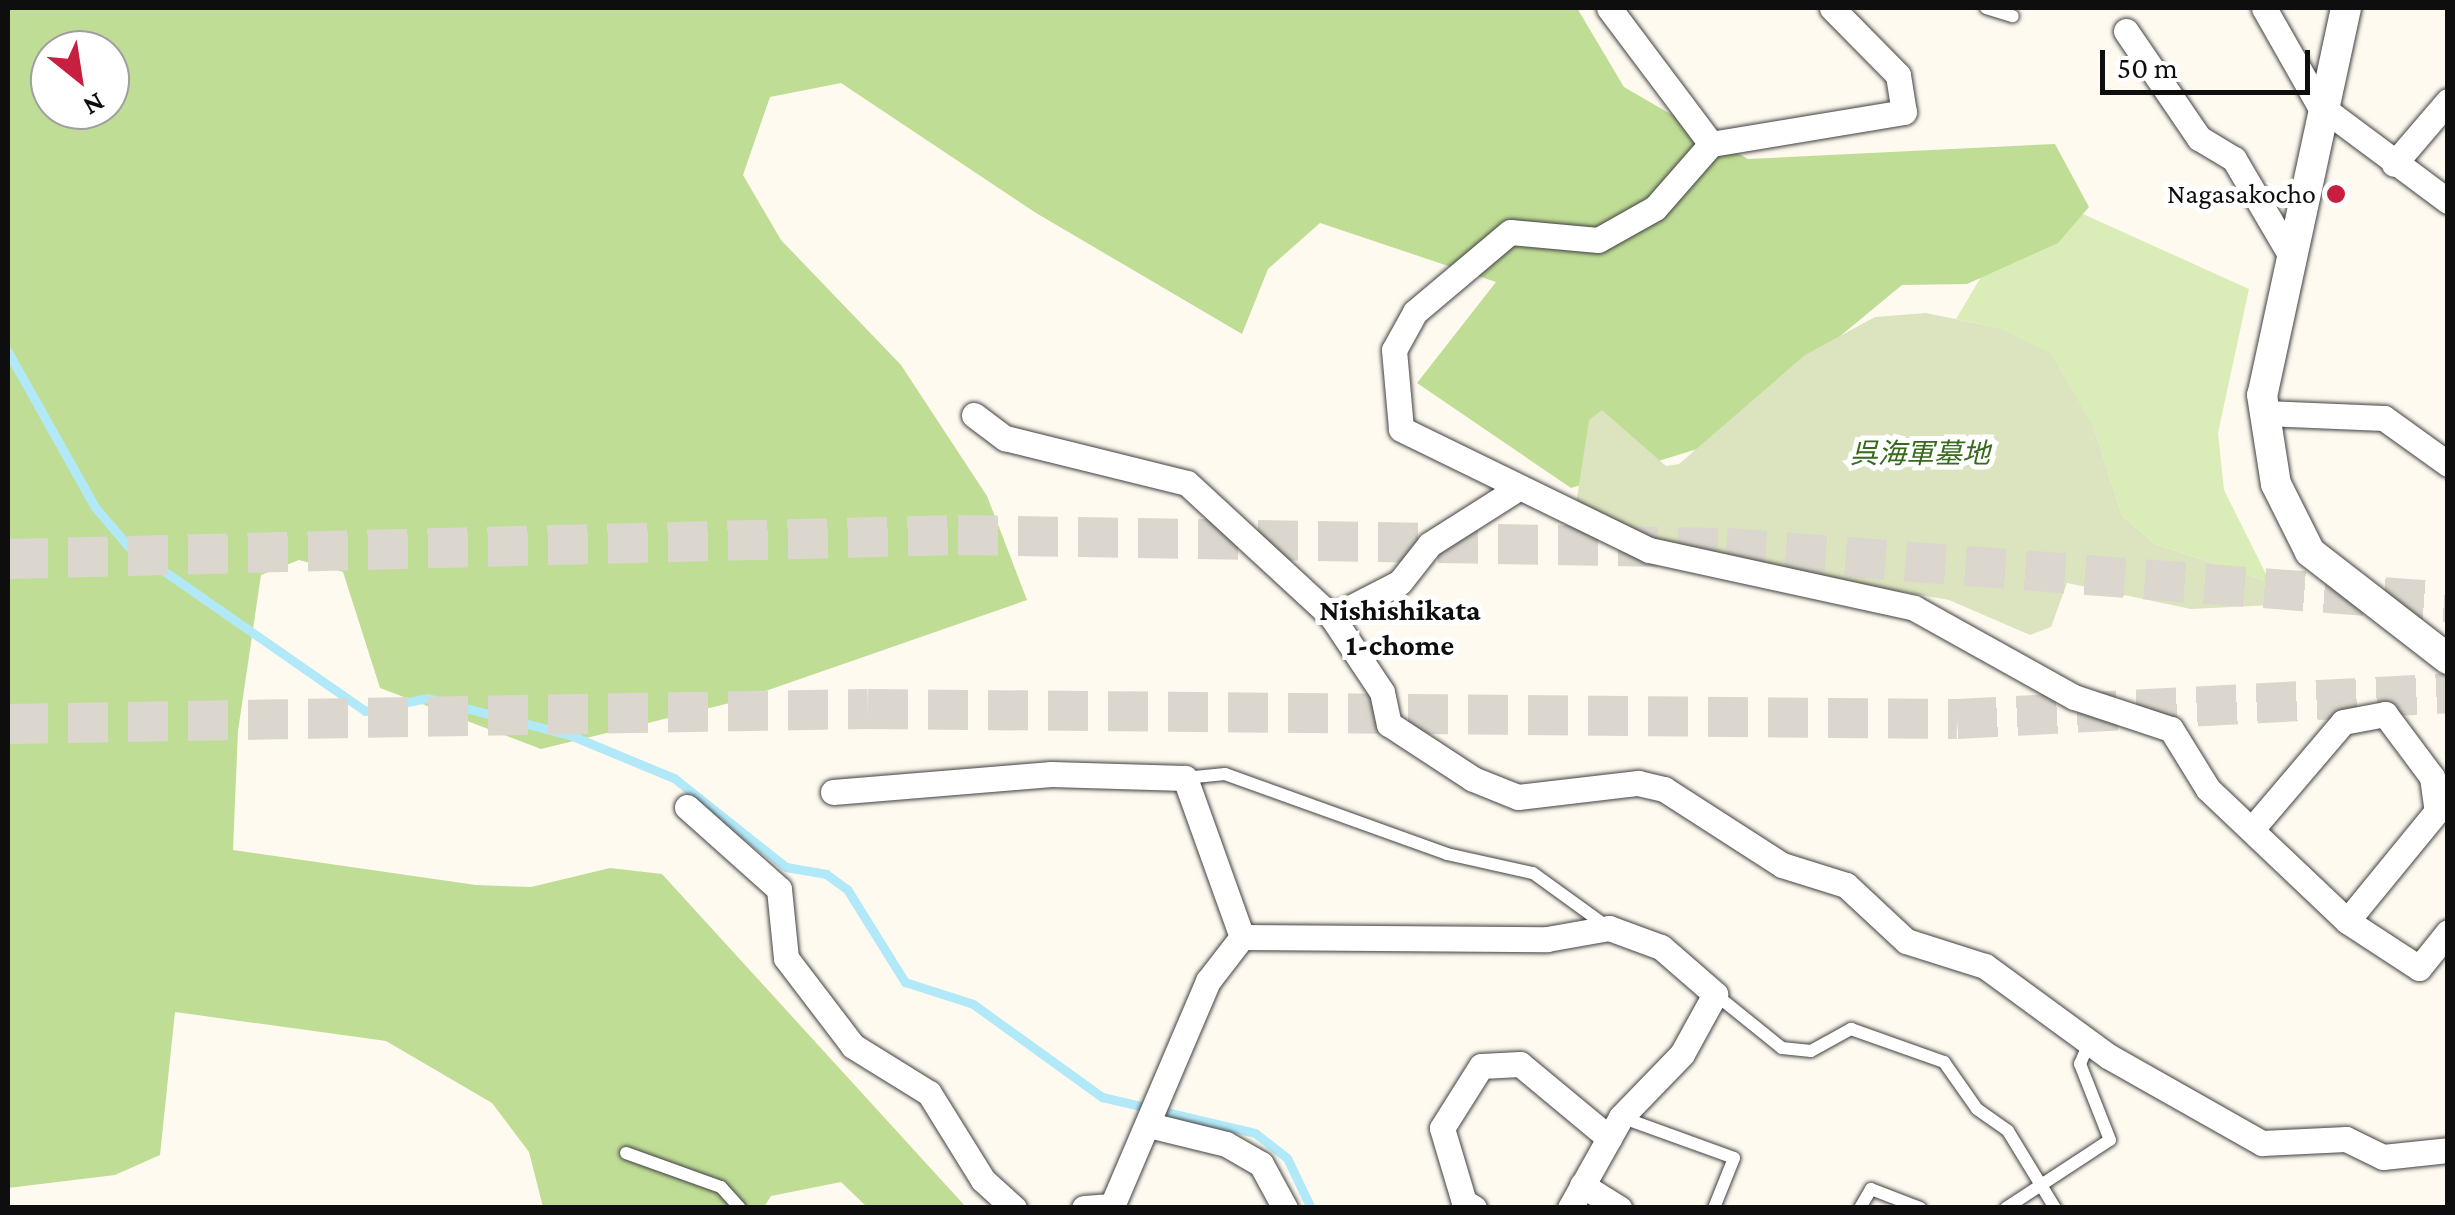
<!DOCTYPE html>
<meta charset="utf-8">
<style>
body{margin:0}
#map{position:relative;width:2455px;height:1215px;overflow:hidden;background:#fffaf0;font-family:"Crimson Pro","Noto Sans JP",serif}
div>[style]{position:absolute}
.green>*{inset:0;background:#daecb7}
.forest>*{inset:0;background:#c0dd96}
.cemetery>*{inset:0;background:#dce3bf}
.stream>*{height:9px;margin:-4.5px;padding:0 4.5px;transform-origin:4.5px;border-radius:4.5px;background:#b2e9f9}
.trunk-tunnel>*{height:40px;margin-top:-20px;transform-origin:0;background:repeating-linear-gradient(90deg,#dbd7ce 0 40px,transparent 0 60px)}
.roads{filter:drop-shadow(0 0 2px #414141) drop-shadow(0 0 2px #414141)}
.service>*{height:12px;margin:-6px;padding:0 6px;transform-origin:6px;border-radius:6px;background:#fff}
.minor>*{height:25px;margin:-12.5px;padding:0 12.5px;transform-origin:12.5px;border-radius:12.5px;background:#fff}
.tertiary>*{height:30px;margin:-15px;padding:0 15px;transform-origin:15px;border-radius:15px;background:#fff}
.dots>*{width:28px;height:28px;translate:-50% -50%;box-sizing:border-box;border:5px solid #fff;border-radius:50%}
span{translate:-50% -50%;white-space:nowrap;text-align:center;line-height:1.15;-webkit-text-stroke:10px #fff;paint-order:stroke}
.poi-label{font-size:28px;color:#0e0e0e}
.right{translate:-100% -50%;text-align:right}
.park-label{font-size:28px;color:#376a1b;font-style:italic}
.neighbourhood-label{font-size:30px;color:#0e0e0e;font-weight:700}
.frame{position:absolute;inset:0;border:10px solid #0e0e0e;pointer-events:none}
.north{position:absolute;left:30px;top:30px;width:100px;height:100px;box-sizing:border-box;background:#fff;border:2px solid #9f9f9f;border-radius:50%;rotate:150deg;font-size:28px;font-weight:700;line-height:40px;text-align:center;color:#0e0e0e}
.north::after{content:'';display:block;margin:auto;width:35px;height:45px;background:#c61f3f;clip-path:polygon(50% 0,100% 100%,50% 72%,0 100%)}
.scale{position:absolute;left:2100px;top:50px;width:210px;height:45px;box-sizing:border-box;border:5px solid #0e0e0e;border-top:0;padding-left:12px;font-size:30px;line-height:35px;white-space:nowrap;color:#0e0e0e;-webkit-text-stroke:8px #fff;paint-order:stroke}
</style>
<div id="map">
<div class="green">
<div style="clip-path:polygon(2083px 214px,2249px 289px,2218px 433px,2224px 490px,2270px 582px,2155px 544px,2122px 516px,2094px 428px,1999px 328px,1956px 319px,1991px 260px)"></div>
</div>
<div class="forest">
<div style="clip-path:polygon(evenodd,8px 8px,1577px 8px,1624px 87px,1748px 159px,2055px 144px,2089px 207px,2058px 243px,1967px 284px,1902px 285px,1707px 446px,1571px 488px,1417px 383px,1496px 282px,1320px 223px,1268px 269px,1242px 334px,1036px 213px,841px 83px,770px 97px,743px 175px,781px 240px,901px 365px,987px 496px,1027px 600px,734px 702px,541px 749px,380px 688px,343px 572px,299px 560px,261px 575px,238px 731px,233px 850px,476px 885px,531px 887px,610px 868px,662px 874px,966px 1207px,867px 1207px,841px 1182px,771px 1196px,764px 1207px,543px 1207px,529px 1152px,492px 1103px,386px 1041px,175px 1012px,160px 1155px,115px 1175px,8px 1188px,8px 8px,50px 50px,110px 50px,110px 110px,50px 110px,50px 50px)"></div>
</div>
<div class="cemetery">
<div style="clip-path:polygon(1926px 313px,1999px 328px,2050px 353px,2094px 428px,2122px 516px,2155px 544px,2270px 582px,2274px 605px,2191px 609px,2067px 583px,2051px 627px,2030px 635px,1949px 600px,1685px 553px,1576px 504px,1589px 420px,1602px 410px,1666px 466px,1679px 464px,1805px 355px,1875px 317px)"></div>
</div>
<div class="stream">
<div style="left:8px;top:352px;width:178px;rotate:60.7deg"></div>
<div style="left:95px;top:507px;width:51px;rotate:49.8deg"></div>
<div style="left:128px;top:546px;width:289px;rotate:34.8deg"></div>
<div style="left:365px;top:711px;width:63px;rotate:-11.8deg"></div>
<div style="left:427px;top:698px;width:148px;rotate:14.5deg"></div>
<div style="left:570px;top:735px;width:113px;rotate:22.5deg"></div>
<div style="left:674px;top:778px;width:143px;rotate:38.5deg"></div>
<div style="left:786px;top:867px;width:41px;rotate:9.9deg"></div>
<div style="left:826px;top:874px;width:26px;rotate:36deg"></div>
<div style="left:847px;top:889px;width:110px;rotate:58.1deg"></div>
<div style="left:905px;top:982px;width:71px;rotate:17.9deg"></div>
<div style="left:973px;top:1004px;width:159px;rotate:35.8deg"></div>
<div style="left:1102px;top:1097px;width:157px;rotate:13.2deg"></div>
<div style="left:1255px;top:1133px;width:41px;rotate:38deg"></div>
<div style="left:1287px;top:1158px;width:55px;rotate:64.4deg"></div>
</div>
<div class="trunk-tunnel">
<div style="left:8px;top:559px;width:950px;rotate:-1.45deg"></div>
<div style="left:958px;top:535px;width:768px;rotate:0.97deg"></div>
<div style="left:1726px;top:548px;width:724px;rotate:4.28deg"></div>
<div style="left:8px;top:724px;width:860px;rotate:-1deg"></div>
<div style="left:868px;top:709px;width:1089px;rotate:0.53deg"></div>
<div style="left:1957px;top:719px;width:492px;rotate:-3deg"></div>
</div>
<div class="roads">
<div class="service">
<div style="left:1986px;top:8px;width:28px;rotate:17deg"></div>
<div style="left:1185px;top:778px;width:40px;rotate:-5.7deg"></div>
<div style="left:1225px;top:774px;width:236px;rotate:19.8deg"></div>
<div style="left:1447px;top:854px;width:88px;rotate:12.5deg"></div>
<div style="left:1533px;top:873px;width:94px;rotate:35.9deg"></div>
<div style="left:1715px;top:994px;width:86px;rotate:38.9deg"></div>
<div style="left:1782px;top:1048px;width:29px;rotate:6deg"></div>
<div style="left:1811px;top:1051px;width:46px;rotate:-28.8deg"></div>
<div style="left:1851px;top:1029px;width:99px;rotate:19.5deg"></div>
<div style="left:1944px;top:1062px;width:57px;rotate:54.9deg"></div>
<div style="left:1977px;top:1109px;width:38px;rotate:35deg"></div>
<div style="left:2008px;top:1131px;width:90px;rotate:58.6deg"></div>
<div style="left:1621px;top:1117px;width:120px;rotate:19.9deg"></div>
<div style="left:1734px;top:1158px;width:54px;rotate:111.8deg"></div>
<div style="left:626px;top:1153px;width:101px;rotate:19.7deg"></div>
<div style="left:721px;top:1187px;width:28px;rotate:48deg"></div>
<div style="left:1860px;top:1208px;width:22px;rotate:-60deg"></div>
<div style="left:1871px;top:1189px;width:53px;rotate:21.2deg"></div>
<div style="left:2006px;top:1208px;width:124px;rotate:-33.2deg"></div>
<div style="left:2110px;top:1140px;width:82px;rotate:-111.5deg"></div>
<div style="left:2080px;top:1064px;width:23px;rotate:-67deg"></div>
</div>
<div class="minor">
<div style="left:1609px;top:8px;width:170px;rotate:53.1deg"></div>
<div style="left:1832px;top:8px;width:94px;rotate:45.4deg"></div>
<div style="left:1898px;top:75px;width:37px;rotate:81deg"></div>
<div style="left:1904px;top:112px;width:196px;rotate:170.6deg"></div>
<div style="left:1711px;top:144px;width:85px;rotate:131.2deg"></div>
<div style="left:1655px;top:208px;width:65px;rotate:150.7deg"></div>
<div style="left:1598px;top:240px;width:88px;rotate:-174.8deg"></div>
<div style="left:1510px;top:232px;width:124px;rotate:139.9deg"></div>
<div style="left:1415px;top:312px;width:43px;rotate:118.9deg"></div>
<div style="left:1394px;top:350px;width:79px;rotate:84.9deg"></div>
<div style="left:1401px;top:429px;width:276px;rotate:26deg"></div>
<div style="left:1649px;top:550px;width:271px;rotate:12.3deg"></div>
<div style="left:1914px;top:608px;width:183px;rotate:29.1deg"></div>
<div style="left:2074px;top:697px;width:102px;rotate:18.3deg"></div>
<div style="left:2171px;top:729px;width:70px;rotate:58.3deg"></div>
<div style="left:2208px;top:789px;width:192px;rotate:43.5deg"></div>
<div style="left:2347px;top:921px;width:86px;rotate:33.1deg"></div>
<div style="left:2419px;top:968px;width:46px;rotate:-51.1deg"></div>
<div style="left:2264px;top:8px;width:112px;rotate:60.4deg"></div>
<div style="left:2319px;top:105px;width:161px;rotate:36.7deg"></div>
<div style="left:2126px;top:31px;width:130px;rotate:55.7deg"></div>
<div style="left:2199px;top:138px;width:41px;rotate:31deg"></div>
<div style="left:2234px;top:159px;width:113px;rotate:59.6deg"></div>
<div style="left:2394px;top:164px;width:83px;rotate:-49.4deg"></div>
<div style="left:2265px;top:413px;width:119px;rotate:2.4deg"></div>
<div style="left:2384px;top:418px;width:79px;rotate:35.7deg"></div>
<div style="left:974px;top:415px;width:39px;rotate:37deg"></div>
<div style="left:1005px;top:438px;width:187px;rotate:13.9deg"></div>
<div style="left:1187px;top:483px;width:197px;rotate:42.7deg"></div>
<div style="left:1332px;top:617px;width:90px;rotate:56.3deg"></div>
<div style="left:1382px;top:692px;width:33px;rotate:78deg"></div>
<div style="left:1389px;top:724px;width:100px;rotate:33.2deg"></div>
<div style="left:1473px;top:779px;width:48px;rotate:21.8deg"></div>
<div style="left:1518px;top:797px;width:121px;rotate:-6.7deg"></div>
<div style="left:1638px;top:783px;width:27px;rotate:13deg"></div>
<div style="left:1664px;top:789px;width:140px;rotate:32.8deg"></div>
<div style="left:1782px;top:865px;width:67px;rotate:17.4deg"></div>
<div style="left:1846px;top:885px;width:82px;rotate:43deg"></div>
<div style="left:1906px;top:941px;width:83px;rotate:17.6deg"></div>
<div style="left:1985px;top:966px;width:152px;rotate:36.2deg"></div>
<div style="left:2108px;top:1056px;width:177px;rotate:29.5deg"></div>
<div style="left:2262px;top:1143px;width:84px;rotate:-2.7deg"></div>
<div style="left:2346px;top:1139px;width:41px;rotate:25.9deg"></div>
<div style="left:2383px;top:1157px;width:65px;rotate:-6.1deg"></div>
<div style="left:1332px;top:617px;width:76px;rotate:-27.2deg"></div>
<div style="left:1400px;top:582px;width:48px;rotate:-51.7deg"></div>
<div style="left:1430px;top:544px;width:101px;rotate:-32.4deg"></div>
<div style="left:833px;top:792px;width:219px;rotate:-4.7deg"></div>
<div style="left:1051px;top:774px;width:134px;rotate:1.7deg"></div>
<div style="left:1185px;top:778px;width:169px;rotate:70.3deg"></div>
<div style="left:687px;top:807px;width:123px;rotate:41.7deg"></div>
<div style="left:779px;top:889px;width:69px;rotate:84.2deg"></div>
<div style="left:786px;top:958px;width:111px;rotate:52.7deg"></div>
<div style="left:853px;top:1046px;width:89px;rotate:31.7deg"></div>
<div style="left:929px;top:1093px;width:102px;rotate:58.2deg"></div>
<div style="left:983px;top:1180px;width:42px;rotate:42.1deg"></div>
<div style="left:2252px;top:829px;width:140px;rotate:-49.6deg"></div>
<div style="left:2343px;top:722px;width:43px;rotate:-10.8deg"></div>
<div style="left:2385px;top:714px;width:79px;rotate:53.3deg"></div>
<div style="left:2432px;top:777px;width:34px;rotate:82deg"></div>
<div style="left:2437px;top:811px;width:142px;rotate:129.3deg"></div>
<div style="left:1242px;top:937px;width:305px;rotate:0.4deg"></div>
<div style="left:1547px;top:939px;width:63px;rotate:-10.1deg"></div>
<div style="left:1609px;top:928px;width:55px;rotate:20.1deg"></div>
<div style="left:1661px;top:947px;width:72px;rotate:41deg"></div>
<div style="left:1715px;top:994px;width:68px;rotate:118.8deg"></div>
<div style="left:1682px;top:1054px;width:88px;rotate:134.1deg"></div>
<div style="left:1621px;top:1117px;width:104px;rotate:119.3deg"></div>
<div style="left:1149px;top:1125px;width:79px;rotate:13.9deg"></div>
<div style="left:1226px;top:1144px;width:40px;rotate:29.7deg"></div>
<div style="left:1261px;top:1164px;width:50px;rotate:61.4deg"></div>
<div style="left:1582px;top:1185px;width:44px;rotate:31.9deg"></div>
<div style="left:1084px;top:1208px;width:28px;rotate:-4deg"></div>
<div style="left:1112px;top:1206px;width:245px;rotate:-66.9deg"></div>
<div style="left:1208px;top:981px;width:56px;rotate:-52.3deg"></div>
<div style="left:1474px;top:1208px;width:12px;rotate:-149deg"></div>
<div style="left:1464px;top:1202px;width:77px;rotate:-106.6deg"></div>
<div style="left:1442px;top:1128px;width:73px;rotate:-57.8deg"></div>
<div style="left:1481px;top:1066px;width:39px;rotate:-3deg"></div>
<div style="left:1520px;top:1064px;width:116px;rotate:39.7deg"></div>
</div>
<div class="tertiary">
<div style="left:2346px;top:8px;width:396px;rotate:102.2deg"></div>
<div style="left:2262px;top:395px;width:90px;rotate:81.1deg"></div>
<div style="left:2276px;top:484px;width:76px;rotate:63.4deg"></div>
<div style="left:2310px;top:552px;width:175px;rotate:37.8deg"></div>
</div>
</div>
<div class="dots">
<div style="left:2336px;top:194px;background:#c61f3f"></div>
</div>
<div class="poi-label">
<span class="right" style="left:2316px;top:194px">Nagasakocho</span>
</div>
<div class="park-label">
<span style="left:1920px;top:454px">呉海軍墓地</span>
</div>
<div class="neighbourhood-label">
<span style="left:1400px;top:627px">Nishishikata<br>1-chome</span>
</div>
<div class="frame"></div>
<div class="north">N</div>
<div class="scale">50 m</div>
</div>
